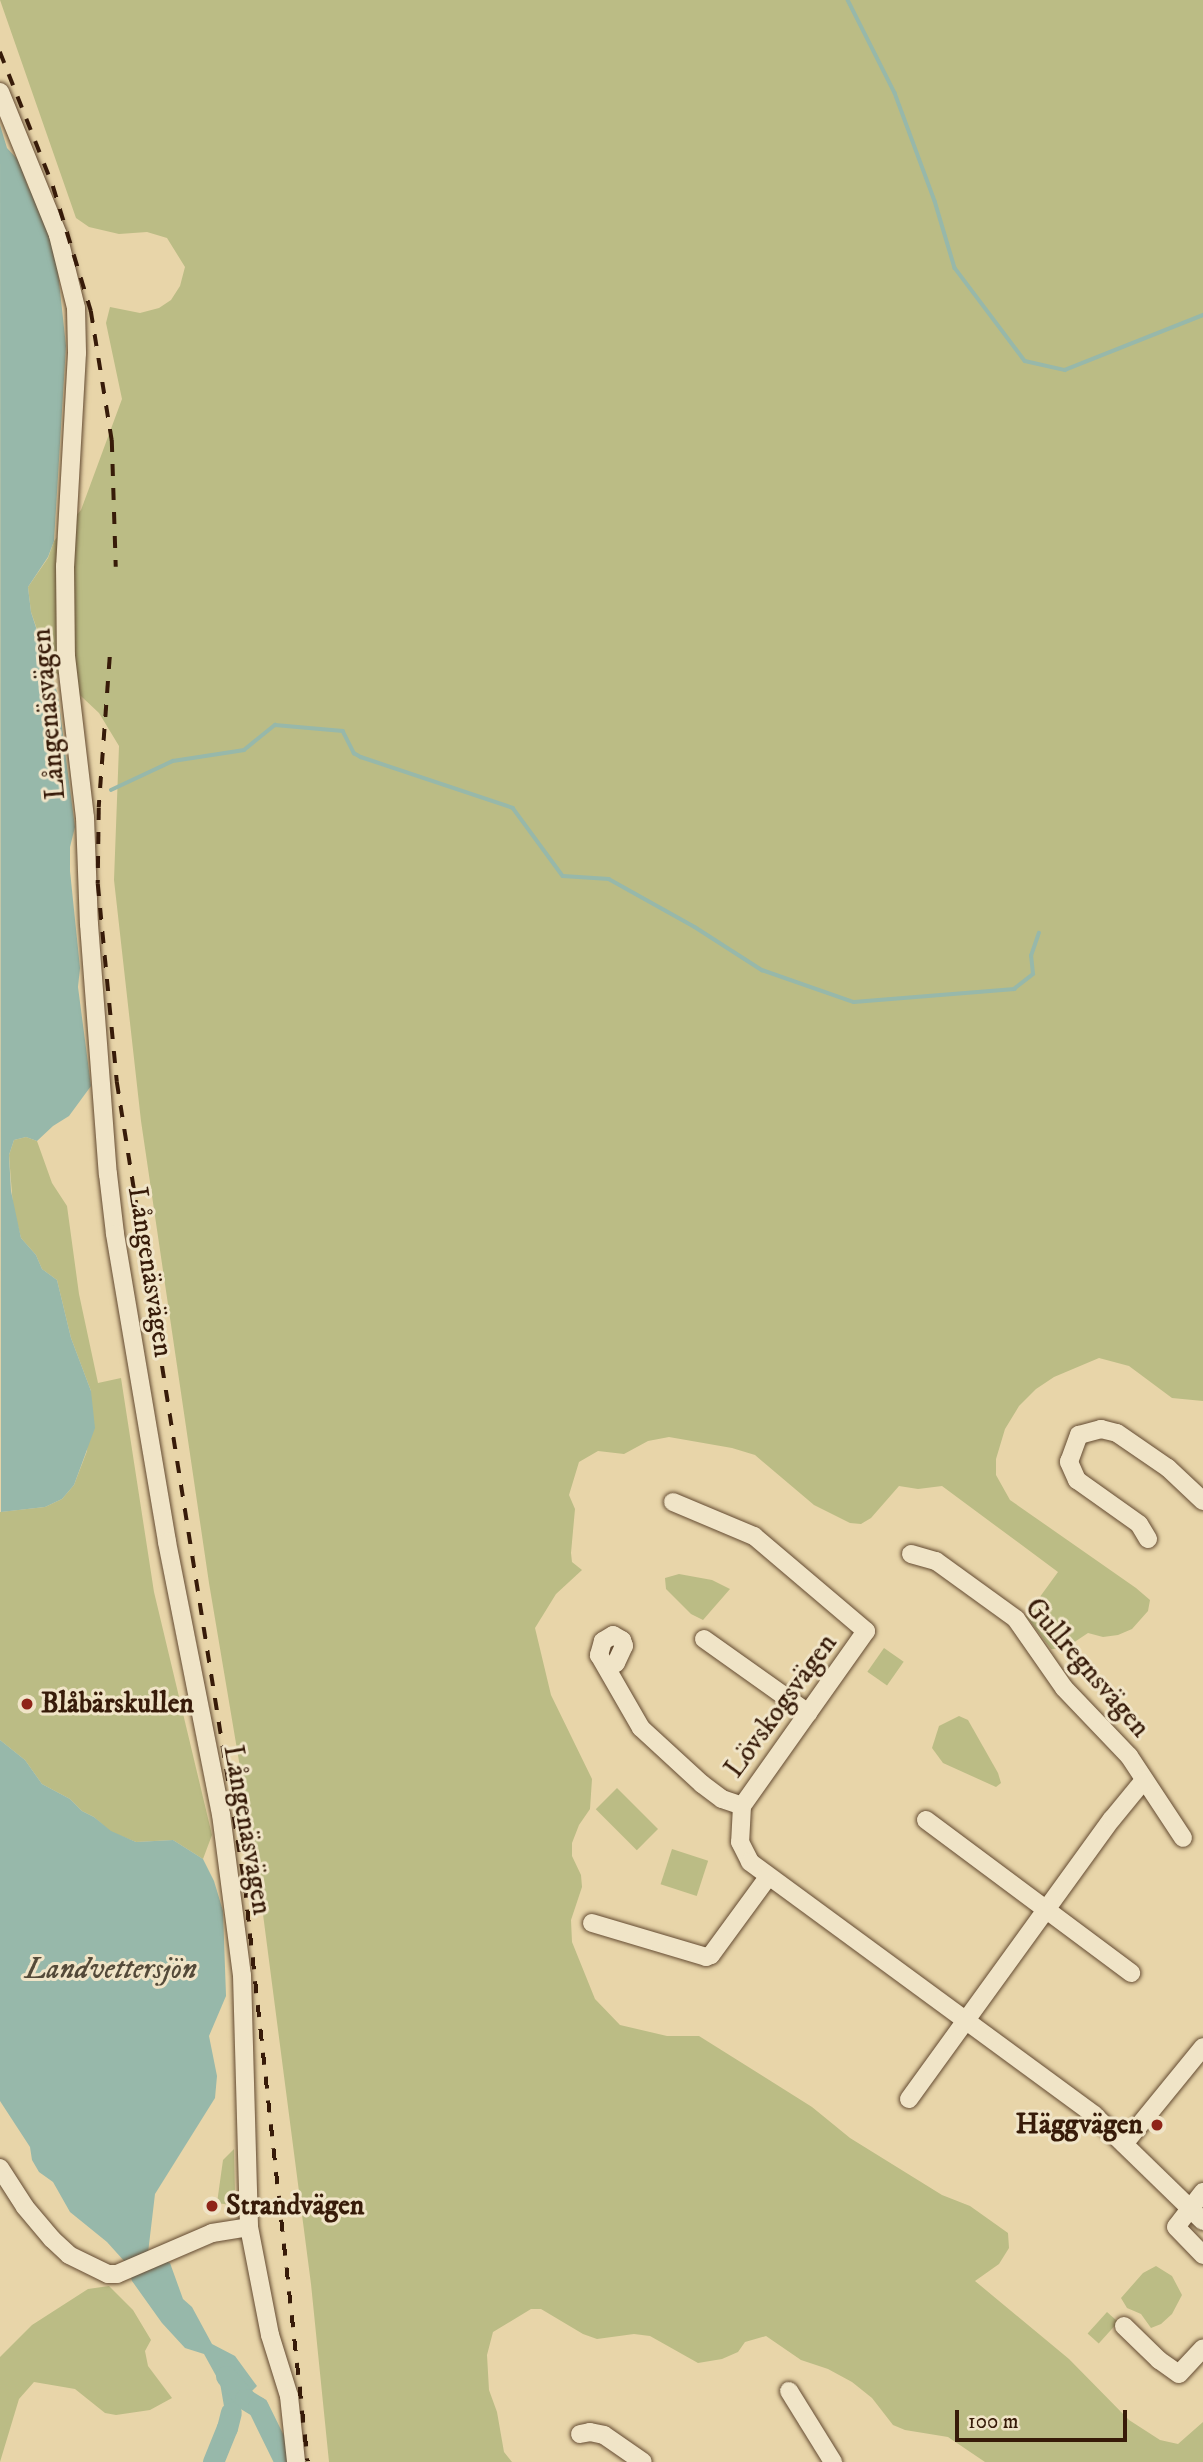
<!DOCTYPE html>
<meta charset="utf-8">
<style>
body{margin:0}
#map{position:relative;width:1203px;height:2462px;overflow:hidden;background:#e8d5a9;font-family:"IM FELL DW Pica",serif}
div>[style]{position:absolute}
.green>*{inset:0;background:#bbbc85;transform-origin:0 0}
.water>*{inset:0;background:#97b8aa}
.stream>*{height:3.5px;margin:-1.75px;padding:0 1.75px;transform-origin:1.75px;border-radius:1.75px;background:#97b8aa}
.river>*{height:21px;margin:-10.5px;padding:0 10.5px;transform-origin:10.5px;border-radius:10.5px;background:#97b8aa}
.roads{filter:drop-shadow(0 0 2px #634a31) drop-shadow(0 0 2px #634a31)}
.minor>*{height:18px;margin:-9px;padding:0 9px;transform-origin:9px;border-radius:9px;background:#f0e4c7}
.rail>*{height:3.5px;margin-top:-1.75px;transform-origin:0;background:repeating-linear-gradient(90deg,#371b09 0 12px,transparent 0 24px)}
.dots>*{width:19px;height:19px;translate:-50% -50%;box-sizing:border-box;border:4px solid #f0e4c7;border-radius:50%}
span{translate:-50% -50%;white-space:nowrap;text-align:center;line-height:1.15;-webkit-text-stroke:6px #f0e4c7;paint-order:stroke}
.street-label{font-size:28px;color:#371b09}
.poi-label{font-size:28px;color:#371b09;font-weight:700}
.left{translate:0 -50%;text-align:left}
.right{translate:-100% -50%;text-align:right}
.water-label{font-size:30px;color:#544a39;font-style:italic}
.scale{position:absolute;left:955px;top:2410px;width:172px;height:32px;box-sizing:border-box;border:4px solid #371b09;border-top:0;padding-left:9px;font-size:21px;line-height:24px;white-space:nowrap;color:#371b09;-webkit-text-stroke:5px #f0e4c7;paint-order:stroke}
</style>
<div id="map">
<div class="green">
<div style="clip-path:polygon(0 0,1203px 0,1203px 1401px,1172px 1398px,1129px 1366px,1099px 1358px,1054px 1377px,1036px 1389px,1019px 1406px,1005px 1429px,996px 1459px,996px 1475px,1010px 1500px,1136px 1588px,1150px 1600px,1148px 1611px,1132px 1629px,1118px 1635px,1103px 1637px,1088px 1633px,1064px 1649px,1051px 1649px,1026px 1616px,1058px 1572px,942px 1486px,918px 1489px,899px 1486px,871px 1518px,861px 1524px,850px 1523px,814px 1505px,755px 1455px,732px 1448px,669px 1437px,648px 1441px,624px 1454px,598px 1451px,579px 1462px,569px 1495px,575px 1509px,571px 1553px,572px 1562px,582px 1570px,556px 1594px,535px 1628px,551px 1695px,592px 1779px,590px 1809px,579px 1825px,572px 1843px,572px 1856px,581px 1875px,582px 1887px,571px 1920px,572px 1942px,595px 1999px,620px 2025px,667px 2036px,699px 2036px,812px 2107px,850px 2138px,942px 2195px,970px 2206px,1008px 2233px,1009px 2248px,999px 2264px,975px 2281px,1069px 2359px,1129px 2420px,1160px 2440px,1178px 2444px,1203px 2422px,1203px 2462px,985px 2462px,948px 2437px,905px 2430px,893px 2425px,872px 2398px,852px 2382px,828px 2369px,801px 2360px,766px 2336px,745px 2342px,738px 2352px,722px 2359px,698px 2363px,650px 2336px,634px 2334px,597px 2339px,583px 2334px,541px 2309px,531px 2309px,493px 2332px,487px 2355px,489px 2390px,497px 2412px,504px 2452px,512px 2462px,329px 2462px,311px 2284px,257px 1868px,209px 1583px,141px 1121px,114px 880px,119px 746px,99px 713px,50px 667px,31px 612px,28px 587px,48px 558px,54px 541px,81px 510px,122px 399px,106px 323px,110px 307px,140px 313px,159px 308px,171px 300px,180px 286px,185px 267px,167px 238px,147px 232px,119px 234px,89px 227px,76px 218px)"></div>
<div style="clip-path:polygon(26px 1137px,37px 1141px,52px 1183px,67px 1206px,79px 1294px,98px 1383px,121px 1378px,154px 1592px,212px 1835px,203px 1859px,173px 1840px,136px 1842px,111px 1832px,94px 1817px,82px 1811px,70px 1799px,42px 1784px,25px 1760px,0 1740px,0 1512px,45px 1507px,62px 1499px,74px 1485px,87px 1451px,91px 1391px,71px 1338px,57px 1280px,42px 1269px,36px 1255px,21px 1238px,13px 1207px,9px 1155px,14px 1140px)"></div>
<div style="clip-path:polygon(679px 1574px,712px 1580px,730px 1589px,703px 1620px,691px 1614px,666px 1589px,665px 1578px)"></div>
<div style="left:884px;top:1648px;width:24px;height:29px;rotate:35deg"></div>
<div style="clip-path:polygon(959px 1716px,968px 1720px,998px 1773px,1001px 1783px,996px 1787px,943px 1763px,932px 1748px,939px 1726px)"></div>
<div style="left:617px;top:1788px;width:58px;height:30px;rotate:45deg"></div>
<div style="left:672px;top:1849px;width:38px;height:37px;rotate:18deg"></div>
<div style="clip-path:polygon(234px 2149px,235px 2195px,231px 2205px,217px 2203px,223px 2160px)"></div>
<div style="clip-path:polygon(1156px 2266px,1172px 2276px,1182px 2295px,1172px 2314px,1161px 2324px,1151px 2328px,1141px 2314px,1127px 2308px,1121px 2298px,1143px 2273px)"></div>
<div style="clip-path:polygon(109px 2286px,133px 2310px,151px 2340px,145px 2351px,148px 2366px,172px 2398px,150px 2410px,116px 2415px,105px 2413px,75px 2389px,34px 2382px,19px 2399px,0 2462px,0 2357px,32px 2325px,88px 2289px)"></div>
<div style="left:1107px;top:2312px;width:15px;height:29px;rotate:42deg"></div>
</div>
<div class="water">
<div style="clip-path:polygon(0 125px,7px 148px,19px 161px,28px 187px,42px 209px,57px 263px,66px 346px,54px 541px,48px 557px,28px 587px,31px 612px,58px 695px,65px 751px,75px 827px,70px 847px,70px 871px,80px 968px,78px 987px,91px 1086px,69px 1116px,53px 1126px,37px 1141px,26px 1137px,14px 1140px,9px 1155px,11px 1191px,21px 1238px,36px 1255px,42px 1269px,57px 1280px,71px 1338px,91px 1391px,95px 1428px,74px 1485px,62px 1499px,45px 1507px,1px 1512px)"></div>
<div style="clip-path:polygon(0 1740px,25px 1760px,42px 1784px,70px 1799px,82px 1811px,94px 1817px,111px 1831px,136px 1842px,173px 1840px,203px 1859px,214px 1881px,223px 1911px,226px 1996px,209px 2036px,217px 2076px,215px 2098px,155px 2194px,148px 2253px,170px 2263px,183px 2299px,192px 2307px,212px 2344px,235px 2356px,257px 2386px,231px 2412px,225px 2412px,220px 2383px,204px 2354px,185px 2348px,162px 2323px,132px 2281px,125px 2262px,107px 2242px,70px 2212px,53px 2182px,39px 2172px,32px 2160px,30px 2147px,0 2101px)"></div>
</div>
<div class="stream">
<div style="left:848px;top:0;width:104px;rotate:63.2deg"></div>
<div style="left:895px;top:93px;width:115px;rotate:69.7deg"></div>
<div style="left:935px;top:201px;width:70px;rotate:73.4deg"></div>
<div style="left:955px;top:268px;width:116px;rotate:53deg"></div>
<div style="left:1025px;top:361px;width:41px;rotate:12.7deg"></div>
<div style="left:1065px;top:370px;width:149px;rotate:-21.7deg"></div>
<div style="left:111px;top:790px;width:68px;rotate:-25.1deg"></div>
<div style="left:173px;top:761px;width:72px;rotate:-8.8deg"></div>
<div style="left:244px;top:750px;width:40px;rotate:-39deg"></div>
<div style="left:275px;top:725px;width:68px;rotate:5deg"></div>
<div style="left:343px;top:731px;width:25px;rotate:63deg"></div>
<div style="left:354px;top:753px;width:8px;rotate:30deg"></div>
<div style="left:361px;top:757px;width:160px;rotate:18.5deg"></div>
<div style="left:513px;top:808px;width:84px;rotate:53.7deg"></div>
<div style="left:563px;top:876px;width:46px;rotate:3.7deg"></div>
<div style="left:609px;top:879px;width:98px;rotate:29.2deg"></div>
<div style="left:695px;top:927px;width:80px;rotate:32.7deg"></div>
<div style="left:762px;top:970px;width:97px;rotate:19.2deg"></div>
<div style="left:854px;top:1002px;width:161px;rotate:-4.6deg"></div>
<div style="left:1014px;top:989px;width:24px;rotate:-38deg"></div>
<div style="left:1033px;top:974px;width:18px;rotate:-96deg"></div>
<div style="left:1031px;top:956px;width:24px;rotate:-71deg"></div>
</div>
<div class="river">
<div style="left:226px;top:2376px;width:30px;rotate:50deg"></div>
<div style="left:245px;top:2399px;width:15px;rotate:32deg"></div>
<div style="left:258px;top:2407px;width:61px;rotate:63.9deg"></div>
<div style="left:213px;top:2462px;width:37px;rotate:-68deg"></div>
<div style="left:227px;top:2428px;width:16px;rotate:-76deg"></div>
</div>
<div class="roads">
<div class="minor">
<div style="left:0;top:92px;width:154px;rotate:67.9deg"></div>
<div style="left:58px;top:235px;width:75px;rotate:76.1deg"></div>
<div style="left:76px;top:308px;width:45px;rotate:88.7deg"></div>
<div style="left:77px;top:353px;width:213px;rotate:93.2deg"></div>
<div style="left:65px;top:566px;width:90px;rotate:89.4deg"></div>
<div style="left:66px;top:656px;width:162px;rotate:83.3deg"></div>
<div style="left:85px;top:817px;width:107px;rotate:87.9deg"></div>
<div style="left:89px;top:924px;width:251px;rotate:85.7deg"></div>
<div style="left:108px;top:1174px;width:60px;rotate:83.3deg"></div>
<div style="left:115px;top:1234px;width:312px;rotate:80.4deg"></div>
<div style="left:167px;top:1542px;width:277px;rotate:78.8deg"></div>
<div style="left:221px;top:1814px;width:162px;rotate:82.6deg"></div>
<div style="left:242px;top:1975px;width:252px;rotate:88.4deg"></div>
<div style="left:249px;top:2227px;width:110px;rotate:79deg"></div>
<div style="left:270px;top:2335px;width:64px;rotate:72.7deg"></div>
<div style="left:289px;top:2396px;width:66px;rotate:83.9deg"></div>
<div style="left:673px;top:1502px;width:88px;rotate:22.8deg"></div>
<div style="left:754px;top:1536px;width:147px;rotate:40.3deg"></div>
<div style="left:866px;top:1631px;width:214px;rotate:125.3deg"></div>
<div style="left:742px;top:1806px;width:36px;rotate:93deg"></div>
<div style="left:740px;top:1842px;width:22px;rotate:63deg"></div>
<div style="left:750px;top:1862px;width:427px;rotate:36.3deg"></div>
<div style="left:1094px;top:2115px;width:152px;rotate:44.2deg"></div>
<div style="left:1148px;top:1539px;width:17px;rotate:-121deg"></div>
<div style="left:1139px;top:1524px;width:76px;rotate:-144.6deg"></div>
<div style="left:1077px;top:1480px;width:20px;rotate:-114deg"></div>
<div style="left:1069px;top:1462px;width:29px;rotate:-70deg"></div>
<div style="left:1079px;top:1435px;width:23px;rotate:-15deg"></div>
<div style="left:1101px;top:1429px;width:16px;rotate:14deg"></div>
<div style="left:1117px;top:1433px;width:62px;rotate:34.5deg"></div>
<div style="left:1168px;top:1468px;width:48px;rotate:43.3deg"></div>
<div style="left:911px;top:1554px;width:26px;rotate:16deg"></div>
<div style="left:936px;top:1561px;width:99px;rotate:35.9deg"></div>
<div style="left:1016px;top:1619px;width:84px;rotate:55.2deg"></div>
<div style="left:1064px;top:1688px;width:94px;rotate:46.3deg"></div>
<div style="left:1129px;top:1756px;width:98px;rotate:56.6deg"></div>
<div style="left:704px;top:1639px;width:128px;rotate:35.4deg"></div>
<div style="left:609px;top:1667px;width:8px;rotate:-30deg"></div>
<div style="left:616px;top:1663px;width:19px;rotate:-65deg"></div>
<div style="left:624px;top:1646px;width:6px;rotate:-108deg"></div>
<div style="left:622px;top:1640px;width:10px;rotate:-151deg"></div>
<div style="left:613px;top:1635px;width:12px;rotate:149deg"></div>
<div style="left:603px;top:1641px;width:15px;rotate:106deg"></div>
<div style="left:599px;top:1655px;width:84px;rotate:60.1deg"></div>
<div style="left:641px;top:1728px;width:83px;rotate:42.6deg"></div>
<div style="left:702px;top:1784px;width:25px;rotate:37deg"></div>
<div style="left:722px;top:1799px;width:21px;rotate:19deg"></div>
<div style="left:926px;top:1820px;width:256px;rotate:36.7deg"></div>
<div style="left:592px;top:1923px;width:119px;rotate:16.6deg"></div>
<div style="left:706px;top:1957px;width:5px;rotate:-22deg"></div>
<div style="left:711px;top:1955px;width:97px;rotate:-53.8deg"></div>
<div style="left:909px;top:2099px;width:346px;rotate:-54.1deg"></div>
<div style="left:1112px;top:1819px;width:50px;rotate:-50.6deg"></div>
<div style="left:1124px;top:2144px;width:125px;rotate:-50.8deg"></div>
<div style="left:0;top:2168px;width:46px;rotate:57.3deg"></div>
<div style="left:25px;top:2207px;width:42px;rotate:49.8deg"></div>
<div style="left:52px;top:2239px;width:23px;rotate:43deg"></div>
<div style="left:69px;top:2255px;width:43px;rotate:26deg"></div>
<div style="left:108px;top:2274px;width:9px"></div>
<div style="left:117px;top:2274px;width:103px;rotate:-23.3deg"></div>
<div style="left:212px;top:2233px;width:37px;rotate:-9deg"></div>
<div style="left:1203px;top:2192px;width:44px;rotate:127.6deg"></div>
<div style="left:1176px;top:2227px;width:39px;rotate:46deg"></div>
<div style="left:1124px;top:2326px;width:49px;rotate:44.2deg"></div>
<div style="left:1159px;top:2360px;width:24px;rotate:35deg"></div>
<div style="left:1179px;top:2374px;width:35px;rotate:-47deg"></div>
<div style="left:789px;top:2391px;width:84px;rotate:58.2deg"></div>
<div style="left:580px;top:2434px;width:10px;rotate:-11deg"></div>
<div style="left:590px;top:2432px;width:14px;rotate:12deg"></div>
<div style="left:604px;top:2435px;width:47px;rotate:34.7deg"></div>
</div>
</div>
<div class="rail">
<div style="left:0;top:52px;width:144px;rotate:68.4deg"></div>
<div style="left:53px;top:186px;width:131px;rotate:73.1deg"></div>
<div style="left:91px;top:311px;width:131px;rotate:80.8deg"></div>
<div style="left:112px;top:440px;width:127px;rotate:88.2deg"></div>
<div style="left:110px;top:657px;width:151px;rotate:94.2deg"></div>
<div style="left:99px;top:808px;width:76px;rotate:90.8deg"></div>
<div style="left:98px;top:884px;width:199px;rotate:84.5deg"></div>
<div style="left:117px;top:1082px;width:814px;rotate:80.95deg"></div>
<div style="left:245px;top:1886px;width:579px;rotate:83.76deg"></div>
</div>
<div class="dots">
<div style="left:27px;top:1704px;background:#8f2418"></div>
<div style="left:1157px;top:2125px;background:#8f2418"></div>
<div style="left:212px;top:2206px;background:#8f2418"></div>
</div>
<div class="street-label">
<span style="left:49px;top:714px;rotate:-95deg">Långenäsvägen</span>
<span style="left:150px;top:1272px;rotate:81deg">Långenäsvägen</span>
<span style="left:1087px;top:1668px;rotate:49deg">Gullregnsvägen</span>
<span style="left:781px;top:1706px;rotate:-54deg">Lövskogsvägen</span>
<span style="left:247px;top:1830px;rotate:80deg">Långenäsvägen</span>
</div>
<div class="poi-label">
<span class="left" style="left:41px;top:1704px">Blåbärskullen</span>
<span class="right" style="left:1143px;top:2125px">Häggvägen</span>
<span class="left" style="left:226px;top:2206px">Strandvägen</span>
</div>
<div class="water-label">
<span style="left:111px;top:1970px">Landvettersjön</span>
</div>
<div class="scale">100 m</div>
</div>
